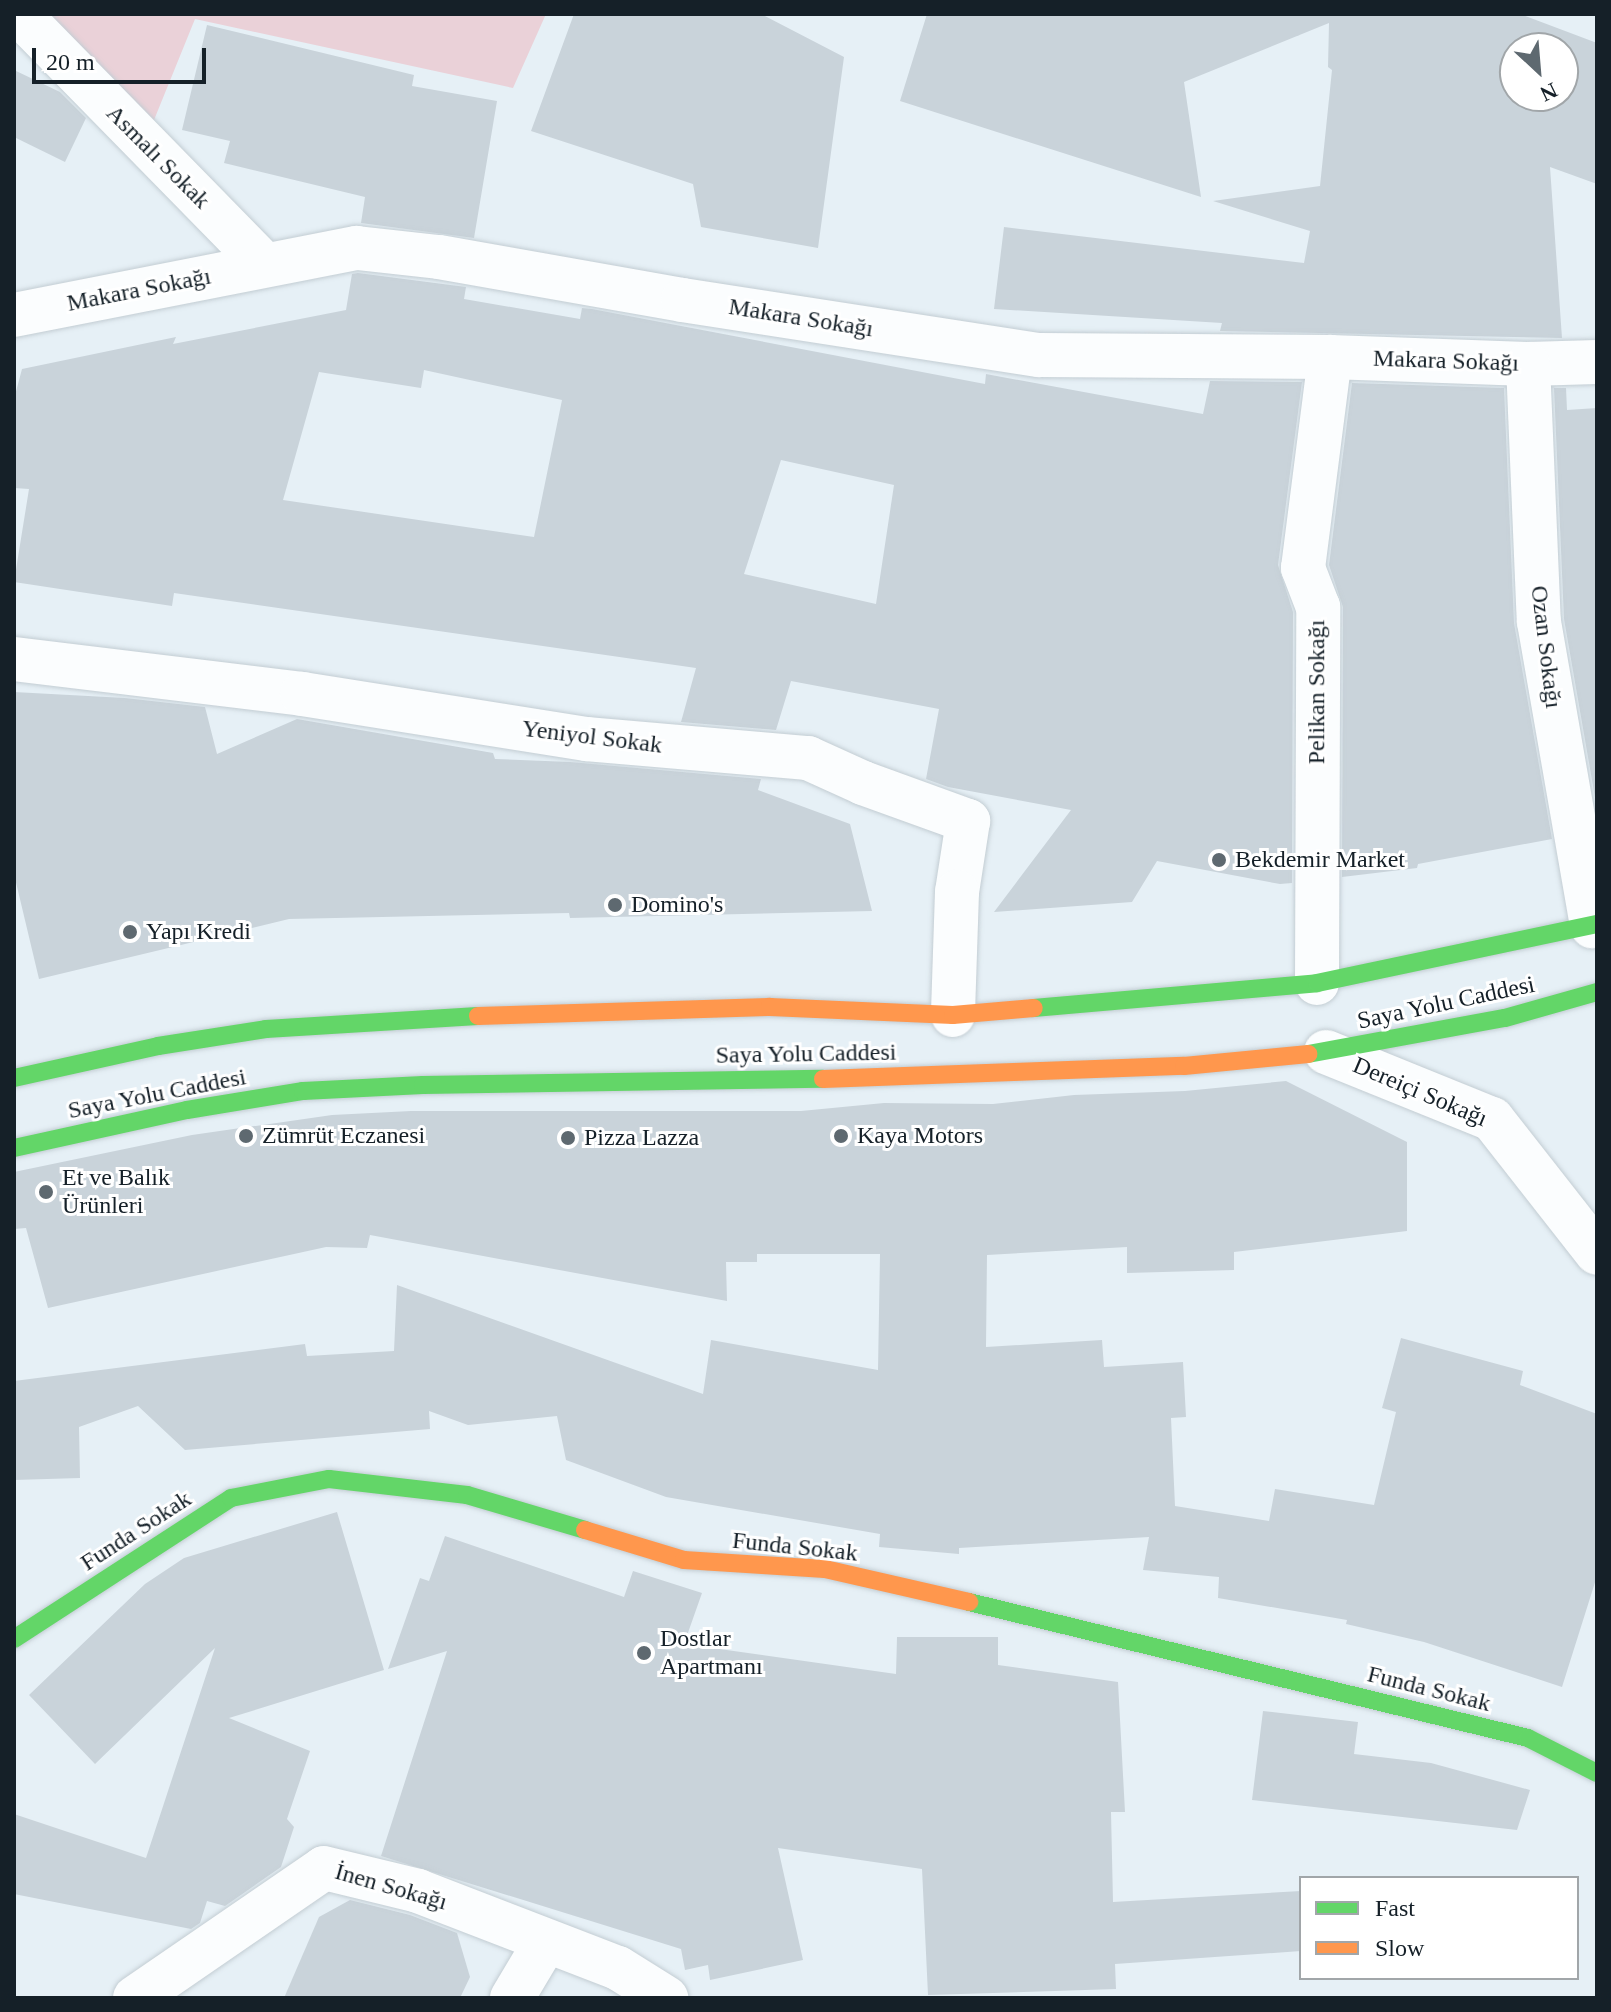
<!DOCTYPE html>
<meta charset="utf-8">
<style>
body{margin:0}
#map{position:relative;width:1611px;height:2012px;overflow:hidden;background:#e6f0f6;font-family:Georgia,serif}
div>[style]{position:absolute}
.green>*{inset:0;background:#ead1d8}
.building>*{inset:0;background:#c9d3da}
.roads{filter:drop-shadow(0 0 2px #c3cdd3) drop-shadow(0 0 2px #c3cdd3)}
.street>*{height:44px;margin:-22px;padding:0 22px;transform-origin:22px;border-radius:22px;background:#fbfdfe}
.fast>*{height:18px;margin:-9px;padding:0 9px;transform-origin:9px;border-radius:9px;background:#63d668}
.slow>*{height:18px;margin:-9px;padding:0 9px;transform-origin:9px;border-radius:9px;background:#ff974d}
.dots>*{width:22px;height:22px;translate:-50% -50%;box-sizing:border-box;border:4px solid #fff;border-radius:50%}
span{translate:-50% -50%;white-space:nowrap;text-align:center;line-height:1.15;-webkit-text-stroke:6px #fff;paint-order:stroke}
.street-label{font-size:24px;color:#152028}
.poi-label{font-size:24px;color:#152028}
.left{translate:0 -50%;text-align:left}
.frame{position:absolute;inset:0;border:16px solid #152028;pointer-events:none}
.legend{position:absolute;left:1299px;top:1876px;width:280px;height:104px;box-sizing:border-box;background:#fff;border:2px solid #a1a6a9;margin:0;padding:10px 14px;list-style:none;font-size:24px;color:#152028}
.legend li{display:flex;align-items:center;gap:16px;height:40px}
.legend b{width:40px;border:2px solid #a1a6a9}
.north{position:absolute;left:1499px;top:32px;width:80px;height:80px;box-sizing:border-box;background:#fff;border:2px solid #a1a6a9;border-radius:50%;rotate:154deg;font-size:22px;font-weight:700;line-height:32px;text-align:center;color:#152028}
.north::after{content:'';display:block;margin:auto;width:28px;height:36px;background:#5e6970;clip-path:polygon(50% 0,100% 100%,50% 72%,0 100%)}
.scale{position:absolute;left:32px;top:48px;width:174px;height:36px;box-sizing:border-box;border:4px solid #152028;border-top:0;padding-left:10px;font-size:24px;line-height:28px;white-space:nowrap;color:#152028;-webkit-text-stroke:6px #fff;paint-order:stroke}
</style>
<div id="map">
<div class="green">
<div style="clip-path:polygon(50px 14px,546px 14px,513px 88px,195px 19px,154px 120px)"></div>
</div>
<div class="building">
<div style="clip-path:polygon(574px 14px,761px 14px,844px 57px,818px 248px,701px 227px,693px 184px,531px 131px)"></div>
<div style="clip-path:polygon(evenodd,927px 14px,1520px 14px,1597px 43px,1597px 184px,1550px 167px,1562px 338px,1220px 331px,1222px 323px,994px 309px,1004px 227px,1304px 263px,1310px 231px,1213px 201px,1320px 186px,1332px 70px,1328px 67px,1329px 23px,1184px 82px,1201px 197px,900px 101px,927px 14px,1515px 48px,1563px 48px,1563px 96px,1515px 96px,1515px 48px)"></div>
<div style="clip-path:polygon(207px 25px,414px 75px,412px 86px,497px 101px,474px 238px,361px 223px,365px 197px,224px 163px,230px 141px,182px 130px)"></div>
<div style="clip-path:polygon(14px 70px,60px 92px,86px 118px,65px 162px,14px 137px)"></div>
<div style="clip-path:polygon(evenodd,358px 273px,466px 287px,464px 299px,580px 319px,582px 308px,592px 309px,985px 384px,986px 374px,1203px 414px,1210px 381px,1302px 382px,1278px 565px,1293px 612px,1292px 883px,1280px 884px,1157px 861px,1132px 902px,994px 912px,1071px 810px,948px 787px,926px 779px,939px 709px,791px 681px,776px 730px,681px 722px,696px 668px,174px 593px,172px 606px,14px 582px,29px 489px,14px 488px,14px 399px,22px 369px,176px 337px,173px 344px,346px 310px,352px 274px,358px 273px,424px 370px,562px 400px,534px 537px,283px 500px,319px 372px,421px 388px,424px 370px,358px 273px,781px 460px,894px 485px,876px 604px,744px 574px,781px 460px)"></div>
<div style="clip-path:polygon(1352px 383px,1504px 388px,1514px 623px,1552px 839px,1418px 864px,1417px 868px,1342px 877px,1343px 607px,1329px 565px)"></div>
<div style="clip-path:polygon(1554px 388px,1566px 388px,1567px 410px,1597px 408px,1597px 809px,1564px 619px)"></div>
<div style="clip-path:polygon(14px 692px,125px 698px,205px 707px,217px 754px,297px 719px,493px 753px,495px 759px,570px 762px,761px 779px,758px 790px,850px 824px,872px 911px,570px 918px,569px 913px,289px 919px,39px 979px,14px 874px)"></div>
<div style="clip-path:polygon(1286px 1081px,1407px 1142px,1407px 1231px,1234px 1252px,1234px 1270px,1127px 1273px,1127px 1247px,987px 1255px,986px 1347px,1102px 1340px,1104px 1367px,1183px 1362px,1186px 1417px,1171px 1418px,1175px 1506px,1269px 1521px,1275px 1489px,1374px 1505px,1396px 1412px,1382px 1408px,1401px 1338px,1523px 1371px,1520px 1385px,1597px 1414px,1597px 1576px,1562px 1687px,1424px 1642px,1346px 1624px,1347px 1620px,1218px 1598px,1219px 1577px,1143px 1570px,1149px 1537px,959px 1548px,959px 1554px,879px 1547px,880px 1534px,666px 1497px,566px 1460px,557px 1416px,468px 1425px,429px 1411px,430px 1429px,185px 1450px,138px 1406px,79px 1427px,80px 1478px,14px 1480px,14px 1381px,305px 1344px,307px 1356px,394px 1351px,397px 1285px,703px 1394px,711px 1340px,878px 1370px,880px 1254px,757px 1254px,757px 1262px,726px 1262px,727px 1301px,370px 1235px,367px 1248px,326px 1247px,48px 1308px,26px 1228px,14px 1229px,14px 1172px,192px 1135px,332px 1115px,411px 1111px,801px 1111px,884px 1103px,993px 1104px,1074px 1095px,1185px 1091px)"></div>
<div style="clip-path:polygon(337px 1512px,384px 1670px,229px 1718px,310px 1751px,287px 1819px,294px 1827px,281px 1867px,225px 1906px,207px 1901px,200px 1923px,191px 1929px,14px 1894px,14px 1814px,146px 1858px,215px 1648px,95px 1764px,29px 1695px,145px 1584px,184px 1558px)"></div>
<div style="clip-path:polygon(445px 1536px,624px 1597px,633px 1571px,702px 1593px,684px 1644px,896px 1674px,897px 1637px,998px 1637px,998px 1665px,1118px 1682px,1125px 1812px,1111px 1812px,1113px 1902px,1301px 1891px,1301px 1951px,1115px 1964px,1116px 1989px,928px 1995px,922px 1869px,778px 1848px,803px 1960px,710px 1980px,708px 1965px,685px 1970px,681px 1949px,381px 1856px,447px 1651px,388px 1669px,420px 1578px,429px 1581px)"></div>
<div style="clip-path:polygon(1263px 1711px,1358px 1722px,1354px 1754px,1431px 1763px,1530px 1790px,1517px 1830px,1252px 1800px)"></div>
<div style="clip-path:polygon(350px 1900px,410px 1915px,457px 1933px,470px 1977px,460px 1998px,284px 1998px,319px 1917px)"></div>
</div>
<div class="roads">
<div class="street">
<div style="left:19px;top:14px;width:351px;rotate:45.6deg"></div>
<div style="left:14px;top:315px;width:349px;rotate:-11.1deg"></div>
<div style="left:357px;top:248px;width:82px;rotate:6.3deg"></div>
<div style="left:439px;top:257px;width:248px;rotate:10deg"></div>
<div style="left:683px;top:300px;width:360px;rotate:8.8deg"></div>
<div style="left:1039px;top:355px;width:291px;rotate:0.4deg"></div>
<div style="left:1330px;top:357px;width:198px;rotate:2deg"></div>
<div style="left:1528px;top:364px;width:69px;rotate:-1.7deg"></div>
<div style="left:1528px;top:364px;width:258px;rotate:87.6deg"></div>
<div style="left:1539px;top:622px;width:309px;rotate:80.1deg"></div>
<div style="left:14px;top:659px;width:290px;rotate:6.9deg"></div>
<div style="left:302px;top:694px;width:288px;rotate:9deg"></div>
<div style="left:586px;top:739px;width:223px;rotate:4.9deg"></div>
<div style="left:808px;top:758px;width:60px;rotate:24.4deg"></div>
<div style="left:863px;top:783px;width:112px;rotate:19.9deg"></div>
<div style="left:968px;top:821px;width:72px;rotate:98.8deg"></div>
<div style="left:957px;top:892px;width:123px;rotate:91.9deg"></div>
<div style="left:1317px;top:983px;width:376px;rotate:-89.8deg"></div>
<div style="left:1318px;top:607px;width:42px;rotate:-111deg"></div>
<div style="left:1303px;top:568px;width:213px;rotate:-82.7deg"></div>
<div style="left:1326px;top:1052px;width:179px;rotate:22deg"></div>
<div style="left:1492px;top:1119px;width:170px;rotate:51.9deg"></div>
<div style="left:135px;top:1998px;width:229px;rotate:-34.5deg"></div>
<div style="left:324px;top:1868px;width:97px;rotate:13.7deg"></div>
<div style="left:418px;top:1891px;width:214px;rotate:21.1deg"></div>
<div style="left:618px;top:1968px;width:57px;rotate:32deg"></div>
<div style="left:512px;top:1998px;width:66px;rotate:-59.2deg"></div>
</div>
<div class="fast">
<div style="left:1034px;top:1008px;width:284px;rotate:-5deg"></div>
<div style="left:1317px;top:983px;width:286px;rotate:-11.9deg"></div>
<div style="left:1308px;top:1054px;width:200px;rotate:-10.4deg"></div>
<div style="left:1505px;top:1018px;width:96px;rotate:-15.8deg"></div>
<div style="left:14px;top:1078px;width:148px;rotate:-12.5deg"></div>
<div style="left:158px;top:1046px;width:109px;rotate:-8.9deg"></div>
<div style="left:266px;top:1029px;width:212px;rotate:-3.5deg"></div>
<div style="left:14px;top:1148px;width:177px;rotate:-12.4deg"></div>
<div style="left:187px;top:1110px;width:118px;rotate:-9.3deg"></div>
<div style="left:303px;top:1091px;width:120px;rotate:-2.9deg"></div>
<div style="left:423px;top:1085px;width:400px;rotate:-0.9deg"></div>
<div style="left:969px;top:1602px;width:575px;rotate:13.67deg"></div>
<div style="left:1528px;top:1738px;width:77px;rotate:26.9deg"></div>
<div style="left:14px;top:1639px;width:259px;rotate:-33deg"></div>
<div style="left:231px;top:1498px;width:100px;rotate:-11deg"></div>
<div style="left:329px;top:1479px;width:139px;rotate:6.6deg"></div>
<div style="left:467px;top:1495px;width:123px;rotate:16.5deg"></div>
</div>
<div class="slow">
<div style="left:478px;top:1016px;width:292px;rotate:-1.8deg"></div>
<div style="left:770px;top:1007px;width:183px;rotate:2.5deg"></div>
<div style="left:953px;top:1015px;width:81px;rotate:-4.9deg"></div>
<div style="left:823px;top:1079px;width:361px;rotate:-2.1deg"></div>
<div style="left:1184px;top:1066px;width:125px;rotate:-5.5deg"></div>
<div style="left:585px;top:1530px;width:103px;rotate:16.9deg"></div>
<div style="left:684px;top:1560px;width:141px;rotate:3.7deg"></div>
<div style="left:825px;top:1569px;width:148px;rotate:12.9deg"></div>
</div>
</div>
<div class="dots">
<div style="left:1219px;top:860px;background:#5e6970"></div>
<div style="left:615px;top:905px;background:#5e6970"></div>
<div style="left:130px;top:932px;background:#5e6970"></div>
<div style="left:246px;top:1136px;background:#5e6970"></div>
<div style="left:841px;top:1136px;background:#5e6970"></div>
<div style="left:568px;top:1138px;background:#5e6970"></div>
<div style="left:46px;top:1192px;background:#5e6970"></div>
<div style="left:644px;top:1653px;background:#5e6970"></div>
</div>
<div class="street-label">
<span style="left:158px;top:157px;rotate:45deg">Asmalı Sokak</span>
<span style="left:139px;top:290px;rotate:-11deg">Makara Sokağı</span>
<span style="left:801px;top:318px;rotate:9deg">Makara Sokağı</span>
<span style="left:1446px;top:361px;rotate:2deg">Makara Sokağı</span>
<span style="left:1546px;top:647px;rotate:83deg">Ozan Sokağı</span>
<span style="left:1317px;top:692px;rotate:-90deg">Pelikan Sokağı</span>
<span style="left:592px;top:737px;rotate:7deg">Yeniyol Sokak</span>
<span style="left:1446px;top:1003px;rotate:-12deg">Saya Yolu Caddesi</span>
<span style="left:806px;top:1054px;rotate:-1deg">Saya Yolu Caddesi</span>
<span style="left:1420px;top:1092px;rotate:23deg">Dereiçi Sokağı</span>
<span style="left:157px;top:1094px;rotate:-11deg">Saya Yolu Caddesi</span>
<span style="left:136px;top:1531px;rotate:-33deg">Funda Sokak</span>
<span style="left:795px;top:1547px;rotate:6deg">Funda Sokak</span>
<span style="left:1429px;top:1689px;rotate:14deg">Funda Sokak</span>
<span style="left:391px;top:1887px;rotate:16deg">İnen Sokağı</span>
</div>
<div class="poi-label">
<span class="left" style="left:1235px;top:860px">Bekdemir Market</span>
<span class="left" style="left:631px;top:905px">Domino's</span>
<span class="left" style="left:146px;top:932px">Yapı Kredi</span>
<span class="left" style="left:262px;top:1136px">Zümrüt Eczanesi</span>
<span class="left" style="left:857px;top:1136px">Kaya Motors</span>
<span class="left" style="left:584px;top:1138px">Pizza Lazza</span>
<span class="left" style="left:62px;top:1192px">Et ve Balık<br>Ürünleri</span>
<span class="left" style="left:660px;top:1653px">Dostlar<br>Apartmanı</span>
</div>
<div class="frame"></div>
<ul class="legend">
<li><b style="height:10px;background:#63d668"></b>Fast</li>
<li><b style="height:10px;background:#ff974d"></b>Slow</li>
</ul>
<div class="north">N</div>
<div class="scale">20 m</div>
</div>
